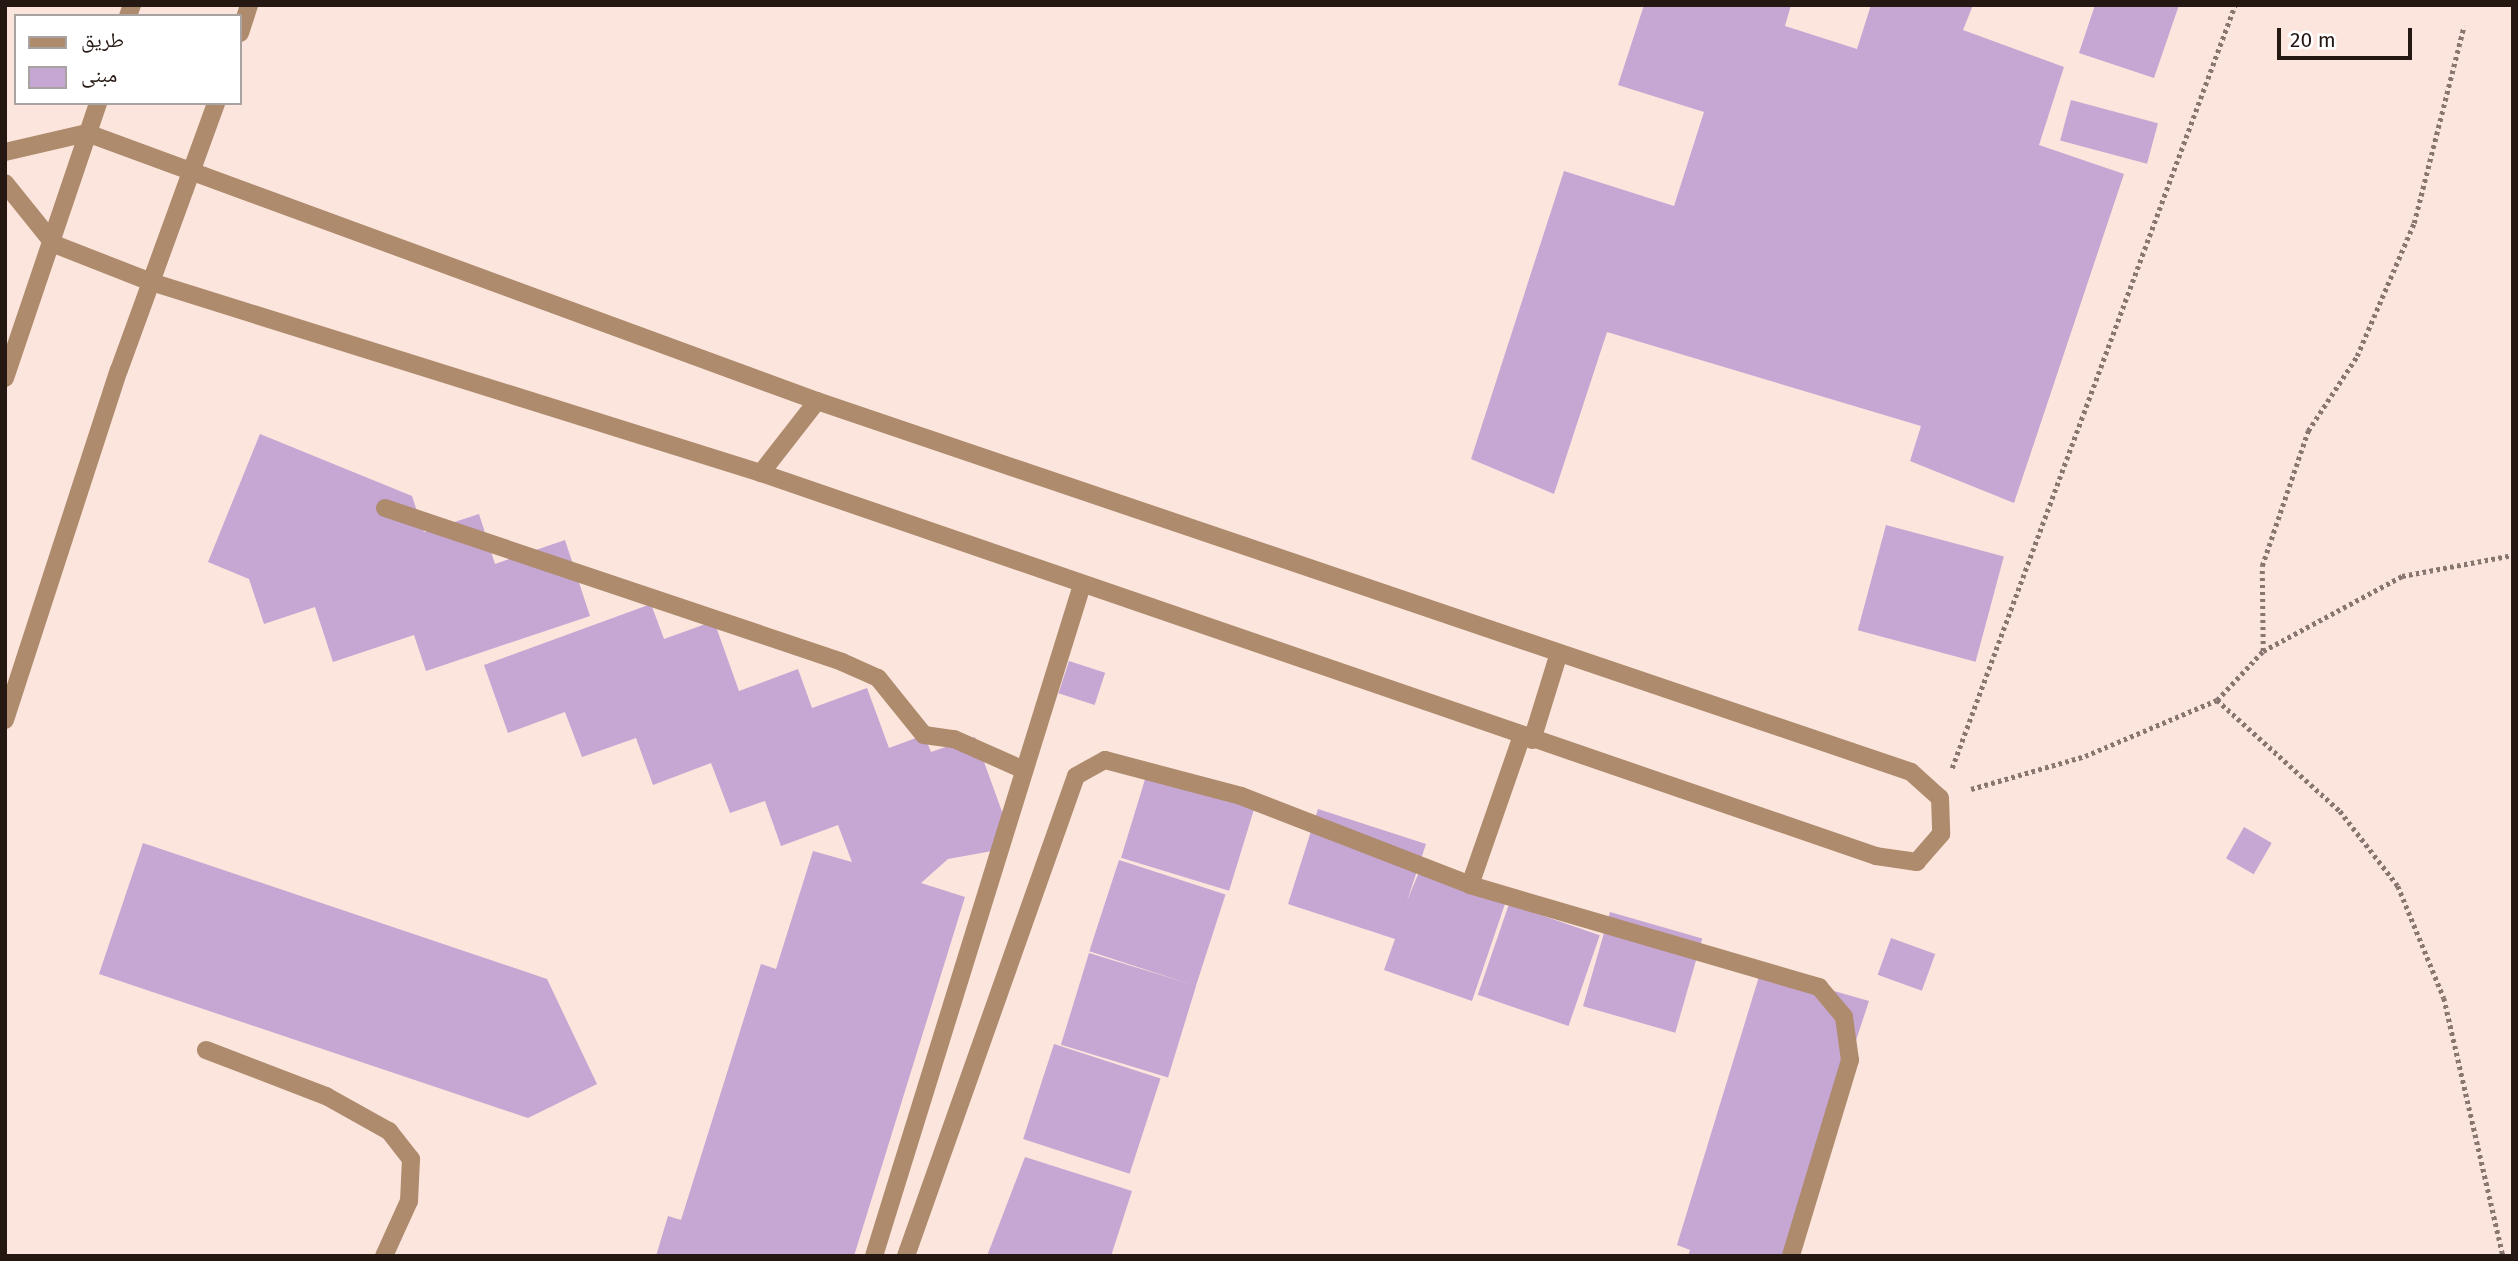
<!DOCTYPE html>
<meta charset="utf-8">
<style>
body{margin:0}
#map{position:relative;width:2518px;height:1261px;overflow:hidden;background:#fce5dd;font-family:"Fira Sans","Noto Naskh Arabic",sans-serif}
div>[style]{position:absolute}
.building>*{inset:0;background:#c6a6d3;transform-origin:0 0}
.path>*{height:4.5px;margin-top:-2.25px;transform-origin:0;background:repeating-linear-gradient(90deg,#887670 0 3.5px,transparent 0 7px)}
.minor>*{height:18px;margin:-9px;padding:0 9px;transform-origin:9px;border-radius:9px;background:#ae8b6d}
span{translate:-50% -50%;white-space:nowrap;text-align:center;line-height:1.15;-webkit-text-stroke:6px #fff;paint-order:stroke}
.frame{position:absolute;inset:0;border:7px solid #251813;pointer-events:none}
.legend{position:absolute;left:14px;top:14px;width:228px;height:91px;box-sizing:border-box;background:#fff;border:2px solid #a8a3a1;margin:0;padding:9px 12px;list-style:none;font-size:21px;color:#251813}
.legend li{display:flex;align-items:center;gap:14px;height:35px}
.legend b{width:35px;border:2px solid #a8a3a1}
.scale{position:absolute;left:2277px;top:28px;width:135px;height:32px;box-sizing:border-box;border:4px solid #251813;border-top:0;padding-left:9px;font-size:21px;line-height:24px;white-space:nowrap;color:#251813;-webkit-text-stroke:5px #fff;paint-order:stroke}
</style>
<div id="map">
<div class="building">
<div style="clip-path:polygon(1644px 5px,1791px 5px,1785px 26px,1857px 49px,1871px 5px,1973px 5px,1963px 30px,2064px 67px,2039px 145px,2124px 174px,2014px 503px,1910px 461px,1921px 426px,1607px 332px,1554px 494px,1471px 459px,1564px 171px,1674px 206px,1704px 112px,1618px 85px)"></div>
<div style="clip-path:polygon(2095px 5px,2179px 5px,2154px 78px,2079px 53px)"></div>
<div style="left:2071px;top:100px;width:90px;height:42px;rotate:15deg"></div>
<div style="clip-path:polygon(260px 434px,412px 496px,424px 532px,479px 514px,495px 564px,565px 540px,590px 616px,426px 671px,414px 635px,333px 662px,315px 607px,264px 624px,249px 579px,208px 562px)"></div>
<div style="left:1886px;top:525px;width:122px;height:109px;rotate:15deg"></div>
<div style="clip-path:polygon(651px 604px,664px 639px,714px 621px,739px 691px,798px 669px,812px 708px,867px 688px,889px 748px,924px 735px,931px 752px,975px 737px,1009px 831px,1003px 849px,948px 859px,921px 883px,965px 897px,854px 1256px,656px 1256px,668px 1216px,681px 1220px,761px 964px,776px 969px,813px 851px,852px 862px,838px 825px,781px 846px,765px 801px,730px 813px,711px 763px,653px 785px,636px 738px,582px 757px,565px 712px,508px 733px,484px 665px)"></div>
<div style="left:1069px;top:661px;width:38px;height:34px;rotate:18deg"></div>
<div style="left:1150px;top:763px;width:113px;height:99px;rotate:17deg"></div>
<div style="clip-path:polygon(1318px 809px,1426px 844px,1407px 901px,1419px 872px,1506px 901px,1472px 1001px,1384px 970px,1395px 939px,1288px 904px)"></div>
<div style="left:2244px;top:827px;width:32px;height:36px;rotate:30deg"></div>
<div style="clip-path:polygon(143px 843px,547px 979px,597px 1084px,528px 1118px,99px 974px)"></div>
<div style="left:1119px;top:860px;width:112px;height:96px;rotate:18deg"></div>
<div style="left:1509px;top:904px;width:96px;height:96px;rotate:19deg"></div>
<div style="left:1610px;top:912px;width:96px;height:98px;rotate:16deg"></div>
<div style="left:1891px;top:938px;width:47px;height:39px;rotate:20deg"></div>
<div style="left:1089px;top:953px;width:112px;height:96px;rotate:17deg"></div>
<div style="clip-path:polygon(1761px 970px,1869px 1001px,1785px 1256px,1688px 1256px,1690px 1250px,1677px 1245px)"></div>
<div style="left:1054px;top:1044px;width:112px;height:100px;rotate:18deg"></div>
<div style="clip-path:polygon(1025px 1157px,1132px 1191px,1111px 1256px,987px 1256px)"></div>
</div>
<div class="path">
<div style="left:2263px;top:651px;width:85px;rotate:-90.7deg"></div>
<div style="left:2262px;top:566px;width:143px;rotate:-71.2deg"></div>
<div style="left:2308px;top:431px;width:90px;rotate:-56.8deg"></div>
<div style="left:2357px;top:356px;width:145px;rotate:-66.8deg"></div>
<div style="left:2414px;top:223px;width:203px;rotate:-75.8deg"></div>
<div style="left:2217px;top:700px;width:166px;rotate:42.1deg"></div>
<div style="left:2340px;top:811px;width:95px;rotate:52.3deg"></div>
<div style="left:2398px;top:886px;width:121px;rotate:67.7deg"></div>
<div style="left:2444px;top:998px;width:265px;rotate:77.1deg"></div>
<div style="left:1952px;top:768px;width:814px;rotate:-69.65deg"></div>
<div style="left:1971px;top:789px;width:119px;rotate:-16.1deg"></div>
<div style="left:2085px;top:756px;width:143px;rotate:-23deg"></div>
<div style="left:2217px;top:700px;width:67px;rotate:-46.8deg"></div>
<div style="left:2263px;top:651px;width:158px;rotate:-28.3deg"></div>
<div style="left:2402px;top:576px;width:113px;rotate:-10.7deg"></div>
</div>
<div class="minor">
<div style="left:128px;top:16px;width:12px;rotate:-70deg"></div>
<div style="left:240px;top:33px;width:29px;rotate:-72deg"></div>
<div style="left:5px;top:152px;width:84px;rotate:-13deg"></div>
<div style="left:87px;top:133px;width:778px;rotate:20.16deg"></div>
<div style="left:817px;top:401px;width:1155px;rotate:18.73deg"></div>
<div style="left:1911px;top:772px;width:39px;rotate:42deg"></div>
<div style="left:1940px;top:798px;width:36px;rotate:88deg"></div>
<div style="left:1941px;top:834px;width:37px;rotate:131deg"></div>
<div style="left:1917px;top:862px;width:41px;rotate:-171.7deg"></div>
<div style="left:1876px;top:856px;width:1179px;rotate:-161.04deg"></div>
<div style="left:761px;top:473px;width:639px;rotate:-162.61deg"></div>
<div style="left:151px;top:282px;width:104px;rotate:-158.6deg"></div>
<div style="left:54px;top:244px;width:78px;rotate:-128.8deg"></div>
<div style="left:5px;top:378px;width:290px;rotate:-71.3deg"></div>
<div style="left:761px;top:473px;width:91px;rotate:-52.1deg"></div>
<div style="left:385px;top:508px;width:482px;rotate:18.6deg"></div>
<div style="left:842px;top:662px;width:39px;rotate:24deg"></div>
<div style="left:878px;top:678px;width:73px;rotate:51.1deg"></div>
<div style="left:924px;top:735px;width:30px;rotate:8deg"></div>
<div style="left:954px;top:739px;width:77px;rotate:23.9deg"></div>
<div style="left:5px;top:720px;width:368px;rotate:-72deg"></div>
<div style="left:119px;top:370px;width:284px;rotate:-70deg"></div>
<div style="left:1532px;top:740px;width:91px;rotate:-72.8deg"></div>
<div style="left:1470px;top:885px;width:364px;rotate:16.3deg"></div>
<div style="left:1819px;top:987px;width:39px;rotate:50deg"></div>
<div style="left:1844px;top:1017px;width:43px;rotate:82.1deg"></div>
<div style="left:1850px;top:1060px;width:205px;rotate:106.8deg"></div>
<div style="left:206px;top:1050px;width:129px;rotate:21deg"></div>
<div style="left:326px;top:1096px;width:72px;rotate:29.1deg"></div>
<div style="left:389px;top:1131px;width:36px;rotate:52deg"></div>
<div style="left:411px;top:1159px;width:42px;rotate:92.7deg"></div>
<div style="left:409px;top:1201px;width:60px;rotate:114.4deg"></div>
<div style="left:874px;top:1256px;width:702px;rotate:-72.78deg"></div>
<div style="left:906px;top:1256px;width:509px;rotate:-70.5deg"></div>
<div style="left:1076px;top:776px;width:33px;rotate:-29deg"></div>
<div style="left:1105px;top:760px;width:141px;rotate:14.8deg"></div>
<div style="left:1241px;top:796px;width:246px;rotate:21.2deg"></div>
<div style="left:1470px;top:885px;width:158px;rotate:-70.8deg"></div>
</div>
<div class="frame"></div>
<ul class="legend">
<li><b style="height:9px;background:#ae8b6d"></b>طريق</li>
<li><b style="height:19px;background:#c6a6d3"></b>مبنى</li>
</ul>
<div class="scale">20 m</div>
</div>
